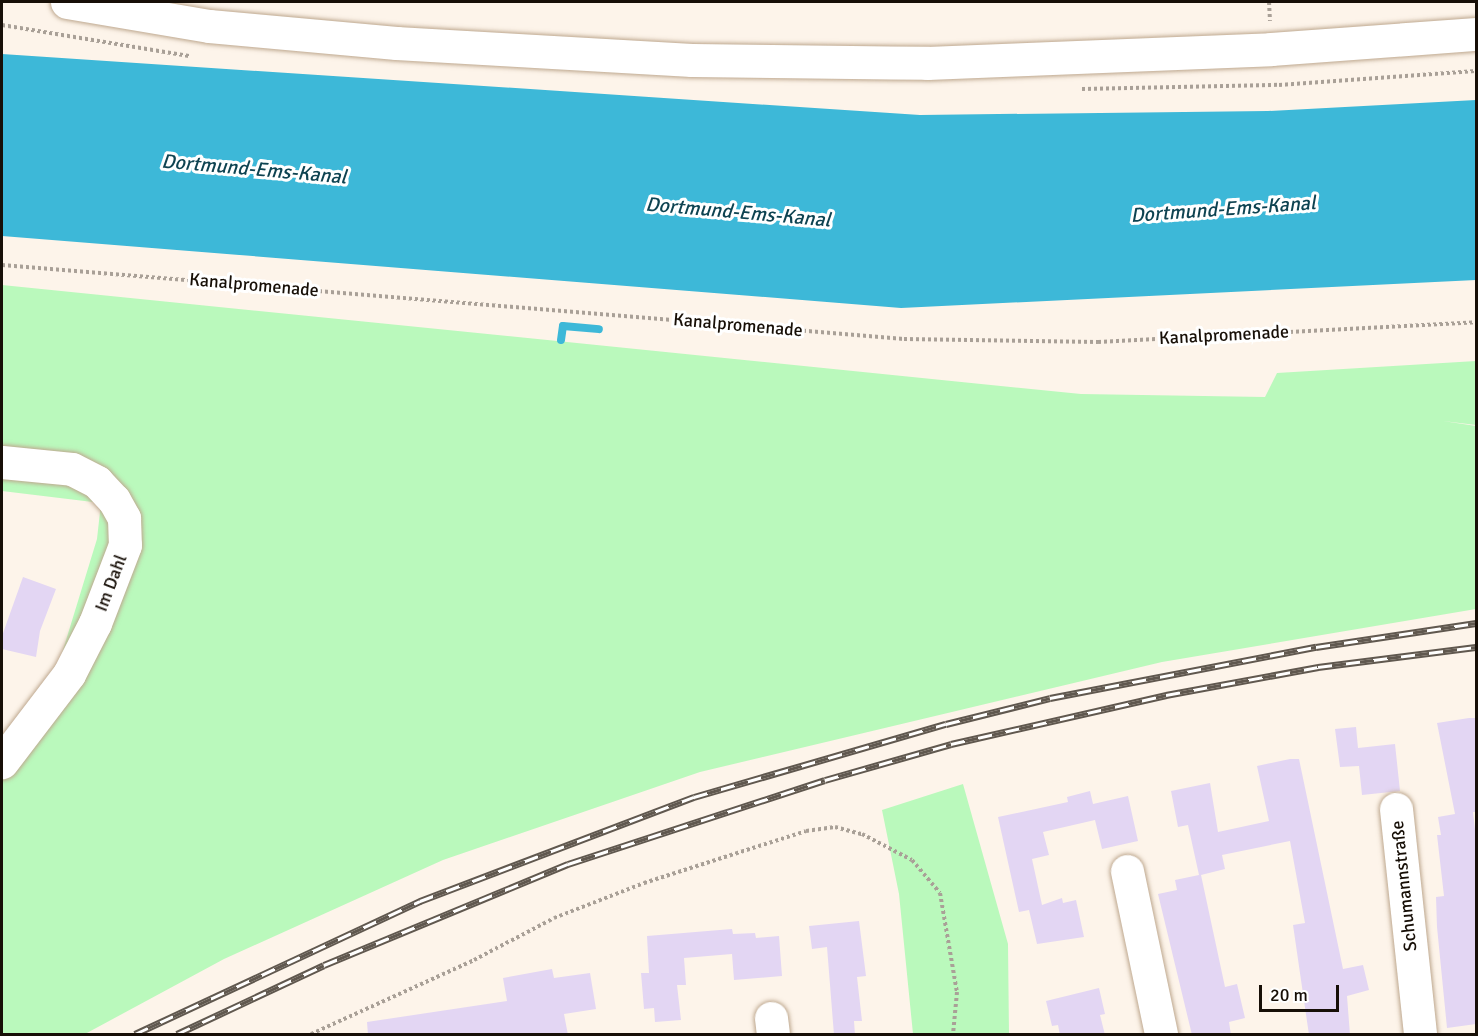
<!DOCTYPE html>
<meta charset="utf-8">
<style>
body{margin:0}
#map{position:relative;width:1478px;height:1036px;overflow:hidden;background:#fdf4ea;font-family:Signika,sans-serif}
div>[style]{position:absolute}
.green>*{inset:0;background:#baf9bc}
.water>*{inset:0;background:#3db8d8}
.stream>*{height:8px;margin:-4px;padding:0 4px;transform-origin:4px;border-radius:4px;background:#3db8d8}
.building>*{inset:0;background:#e3d6f3}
.path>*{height:4px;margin-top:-2px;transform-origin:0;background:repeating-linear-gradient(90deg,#a9a097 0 3px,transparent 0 6px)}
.roads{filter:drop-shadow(0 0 2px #bea88f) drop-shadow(0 0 2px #bea88f)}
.minor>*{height:33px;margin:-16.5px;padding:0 16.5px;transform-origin:16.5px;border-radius:16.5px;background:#fff}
.rail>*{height:7px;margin-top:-3.5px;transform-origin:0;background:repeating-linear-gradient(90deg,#fff 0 14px,#60584f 0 28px);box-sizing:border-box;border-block:2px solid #60584f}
span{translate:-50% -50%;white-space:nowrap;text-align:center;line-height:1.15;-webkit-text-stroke:6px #fff;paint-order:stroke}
.street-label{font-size:18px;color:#170f07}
.water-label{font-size:20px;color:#0e4351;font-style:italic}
.frame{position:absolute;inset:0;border:3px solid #170f07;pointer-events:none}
.scale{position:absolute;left:1259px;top:985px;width:80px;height:27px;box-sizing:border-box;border:3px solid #170f07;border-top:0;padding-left:8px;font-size:18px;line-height:21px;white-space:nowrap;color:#170f07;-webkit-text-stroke:4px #fff;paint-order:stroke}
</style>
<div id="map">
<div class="green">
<div style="clip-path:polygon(2px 285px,1081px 394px,1265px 397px,1277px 373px,1476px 361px,1476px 425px,1443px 421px,1476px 426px,1476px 609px,1162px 662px,700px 772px,443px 860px,224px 959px,85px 1034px,2px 1034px,2px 740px,59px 663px,97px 539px,101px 503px,2px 491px)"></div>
<div style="clip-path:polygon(963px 784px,1008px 944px,1009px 1034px,913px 1034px,899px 894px,882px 810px)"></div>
</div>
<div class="water">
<div style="clip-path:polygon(2px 54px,920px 115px,1268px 111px,1476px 100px,1476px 280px,901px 308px,2px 236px)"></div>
</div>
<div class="stream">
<div style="left:561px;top:340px;width:14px;rotate:-82deg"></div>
<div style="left:563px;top:326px;width:36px;rotate:5deg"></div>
</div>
<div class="building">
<div style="clip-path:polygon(23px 577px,56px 589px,40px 631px,36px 657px,2px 649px,2px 636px)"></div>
<div style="clip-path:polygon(1469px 718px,1476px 718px,1476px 812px,1473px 812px,1476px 838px,1476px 1024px,1447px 1028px,1437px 927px,1436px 897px,1444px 896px,1437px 835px,1441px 835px,1438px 817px,1455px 814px,1437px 723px)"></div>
<div style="clip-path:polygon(1356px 727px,1358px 748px,1395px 744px,1400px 791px,1362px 795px,1359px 766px,1340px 767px,1335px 729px)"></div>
<div style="clip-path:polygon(1290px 759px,1299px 759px,1343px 969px,1363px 965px,1369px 990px,1347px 996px,1350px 1035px,1309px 1035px,1293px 925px,1305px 923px,1290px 841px,1222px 855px,1225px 869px,1201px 875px,1225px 987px,1237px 984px,1245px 1018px,1229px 1022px,1231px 1035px,1192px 1035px,1158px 894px,1177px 890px,1175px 880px,1199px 875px,1188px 825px,1178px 827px,1171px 791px,1210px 783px,1218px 832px,1269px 821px,1257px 766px)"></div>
<div style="clip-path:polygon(1090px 791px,1093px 804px,1128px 796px,1138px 841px,1102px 849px,1095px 820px,1043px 832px,1049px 855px,1032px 859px,1042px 905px,1062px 898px,1063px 903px,1076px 900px,1084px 937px,1037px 944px,1029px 910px,1019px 912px,998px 817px,1068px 802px,1067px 797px)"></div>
<div style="clip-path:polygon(859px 921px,866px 976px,857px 977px,862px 1021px,854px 1021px,855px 1035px,834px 1035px,827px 947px,812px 949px,809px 926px)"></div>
<div style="clip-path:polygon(732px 929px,733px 934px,755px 933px,756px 938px,779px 936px,782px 976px,734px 980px,732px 954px,684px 958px,686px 985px,677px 985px,681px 1020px,655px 1022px,654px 1008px,644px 1009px,641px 973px,649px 973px,647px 936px)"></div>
<div style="clip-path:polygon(552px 969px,554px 978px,590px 973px,596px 1009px,564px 1014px,568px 1035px,368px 1035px,367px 1022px,507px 1001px,503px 978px)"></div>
<div style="clip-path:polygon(1099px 988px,1105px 1014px,1100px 1015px,1105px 1035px,1060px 1035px,1058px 1025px,1052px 1026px,1046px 1001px)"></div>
</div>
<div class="path">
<div style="left:1269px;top:2px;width:19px;rotate:87deg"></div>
<div style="left:2px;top:25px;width:191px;rotate:9.4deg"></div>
<div style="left:1082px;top:89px;width:197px;rotate:-1.2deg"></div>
<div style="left:1279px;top:85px;width:197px;rotate:-4.1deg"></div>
<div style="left:2px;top:265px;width:905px;rotate:4.69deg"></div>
<div style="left:904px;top:339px;width:194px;rotate:0.9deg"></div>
<div style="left:1098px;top:342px;width:379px;rotate:-3deg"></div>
<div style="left:311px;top:1034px;width:179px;rotate:-24.4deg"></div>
<div style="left:474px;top:960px;width:90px;rotate:-27.7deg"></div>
<div style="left:554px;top:918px;width:97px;rotate:-21.3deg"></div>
<div style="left:644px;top:883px;width:170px;rotate:-17.8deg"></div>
<div style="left:806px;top:831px;width:29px;rotate:-8deg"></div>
<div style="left:835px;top:827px;width:28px;rotate:15deg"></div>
<div style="left:862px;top:834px;width:56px;rotate:27.5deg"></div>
<div style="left:912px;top:860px;width:43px;rotate:49.7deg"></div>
<div style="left:940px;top:893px;width:100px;rotate:80.3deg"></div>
<div style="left:957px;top:992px;width:42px;rotate:95.4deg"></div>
</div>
<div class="roads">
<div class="minor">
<div style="left:67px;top:2px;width:144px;rotate:9.6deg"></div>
<div style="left:209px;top:26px;width:188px;rotate:5.2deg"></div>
<div style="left:396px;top:43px;width:296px;rotate:3.3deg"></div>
<div style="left:692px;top:60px;width:235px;rotate:0.7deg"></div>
<div style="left:927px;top:63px;width:344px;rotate:-2.3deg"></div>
<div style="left:1271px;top:49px;width:206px;rotate:-4.2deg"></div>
<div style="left:2px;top:462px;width:70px;rotate:5.7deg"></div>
<div style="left:72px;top:469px;width:28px;rotate:27deg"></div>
<div style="left:97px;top:482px;width:25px;rotate:47deg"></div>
<div style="left:114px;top:500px;width:21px;rotate:61deg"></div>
<div style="left:124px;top:518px;width:27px;rotate:88deg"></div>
<div style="left:125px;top:545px;width:84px;rotate:111deg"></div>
<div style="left:95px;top:623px;width:57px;rotate:117deg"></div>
<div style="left:69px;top:674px;width:111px;rotate:127.3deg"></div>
<div style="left:1396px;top:809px;width:226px;rotate:83.9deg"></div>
<div style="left:1127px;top:871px;width:167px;rotate:78.2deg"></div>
<div style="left:771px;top:1018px;width:16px;rotate:83deg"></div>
</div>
</div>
<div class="rail">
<div style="left:135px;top:1034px;width:315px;rotate:-25deg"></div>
<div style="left:420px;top:901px;width:293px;rotate:-20.8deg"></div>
<div style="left:694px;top:797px;width:262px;rotate:-16.2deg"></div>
<div style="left:946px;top:724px;width:107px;rotate:-14deg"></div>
<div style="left:1050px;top:698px;width:271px;rotate:-10.9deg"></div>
<div style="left:1316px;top:647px;width:162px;rotate:-8.5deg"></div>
<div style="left:177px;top:1034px;width:162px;rotate:-25.1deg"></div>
<div style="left:324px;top:965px;width:264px;rotate:-22.5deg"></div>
<div style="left:568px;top:864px;width:270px;rotate:-18.1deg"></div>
<div style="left:825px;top:780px;width:131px;rotate:-15.9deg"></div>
<div style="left:951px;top:744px;width:221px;rotate:-12.8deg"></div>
<div style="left:1166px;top:695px;width:155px;rotate:-10.4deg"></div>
<div style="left:1318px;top:667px;width:159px;rotate:-7.2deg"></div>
</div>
<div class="street-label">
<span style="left:254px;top:285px;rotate:5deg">Kanalpromenade</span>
<span style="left:738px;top:325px;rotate:5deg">Kanalpromenade</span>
<span style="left:1224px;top:335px;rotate:-3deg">Kanalpromenade</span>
<span style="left:111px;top:583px;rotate:-69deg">Im Dahl</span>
<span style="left:1404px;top:886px;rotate:-96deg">Schumannstraße</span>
</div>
<div class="water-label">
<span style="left:254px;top:169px;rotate:5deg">Dortmund-Ems-Kanal</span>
<span style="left:1223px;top:209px;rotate:-4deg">Dortmund-Ems-Kanal</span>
<span style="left:738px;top:212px;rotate:5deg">Dortmund-Ems-Kanal</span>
</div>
<div class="frame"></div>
<div class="scale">20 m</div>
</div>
